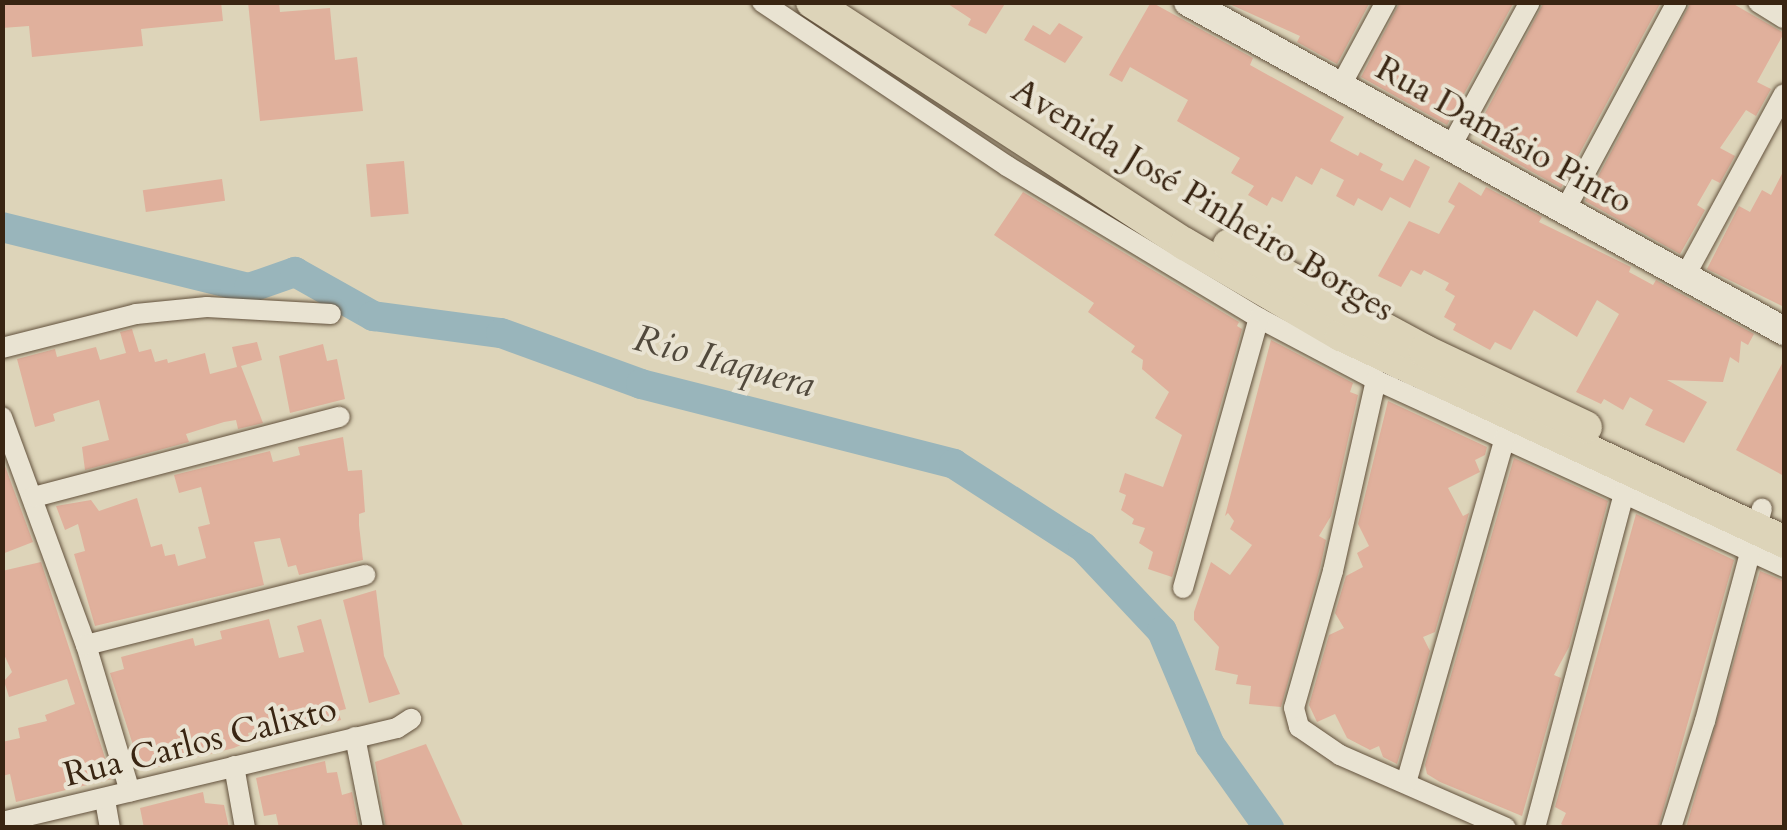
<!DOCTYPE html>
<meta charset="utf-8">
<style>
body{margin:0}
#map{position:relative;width:1787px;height:830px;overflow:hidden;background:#ddd4b9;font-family:Cardo,serif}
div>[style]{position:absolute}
.river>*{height:30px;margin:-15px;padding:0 15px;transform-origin:15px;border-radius:15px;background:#99b5bb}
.building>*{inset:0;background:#e0b09c;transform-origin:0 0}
.roads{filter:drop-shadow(0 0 2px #62513c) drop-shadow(0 0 2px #62513c)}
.street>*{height:20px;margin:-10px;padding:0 10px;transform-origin:10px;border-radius:10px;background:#e9e3d2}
.secondary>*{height:28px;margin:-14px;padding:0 14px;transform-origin:14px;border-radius:14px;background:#e9e3d2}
.primary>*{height:32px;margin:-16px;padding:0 16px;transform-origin:16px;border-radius:16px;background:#ddd4b9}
span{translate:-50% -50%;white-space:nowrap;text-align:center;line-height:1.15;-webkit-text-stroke:8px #e9e3d2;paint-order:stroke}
.street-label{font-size:35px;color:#392512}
.water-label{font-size:38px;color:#51493c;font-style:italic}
.frame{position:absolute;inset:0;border:5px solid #392512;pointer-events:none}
</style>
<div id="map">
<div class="river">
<div style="left:2px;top:227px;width:254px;rotate:13.9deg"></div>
<div style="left:249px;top:288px;width:49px;rotate:-19.2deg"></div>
<div style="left:295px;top:272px;width:90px;rotate:29.4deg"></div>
<div style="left:373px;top:316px;width:129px;rotate:7.6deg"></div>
<div style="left:501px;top:333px;width:149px;rotate:20deg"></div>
<div style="left:641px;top:384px;width:323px;rotate:14.3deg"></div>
<div style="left:954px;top:464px;width:153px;rotate:32.8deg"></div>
<div style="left:1083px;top:547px;width:115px;rotate:46.8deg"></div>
<div style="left:1162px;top:631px;width:124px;rotate:67.2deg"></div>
<div style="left:1210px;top:745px;width:102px;rotate:54.6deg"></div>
</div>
<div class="building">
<div style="clip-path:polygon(2px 2px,221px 2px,223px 21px,141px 29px,143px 46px,32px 57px,29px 26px,2px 28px)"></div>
<div style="clip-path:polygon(248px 2px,279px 2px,280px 12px,330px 8px,335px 60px,357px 57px,363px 111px,260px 121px)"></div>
<div style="clip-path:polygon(945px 2px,1006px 2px,986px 34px,968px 25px,971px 19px)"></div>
<div style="clip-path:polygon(1151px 2px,1253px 58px,1250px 65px,1344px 117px,1330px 141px,1358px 156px,1360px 152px,1383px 164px,1380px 170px,1403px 181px,1415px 159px,1430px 167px,1410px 208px,1390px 197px,1382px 211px,1358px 198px,1354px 206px,1336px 196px,1344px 180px,1321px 168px,1312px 185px,1296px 176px,1282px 202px,1272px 197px,1267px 206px,1248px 195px,1254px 186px,1231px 173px,1240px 158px,1177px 121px,1188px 100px,1130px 67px,1122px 82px,1109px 75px)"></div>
<div style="clip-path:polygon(1225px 2px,1370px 2px,1337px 64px,1297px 42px,1300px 36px)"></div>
<div style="clip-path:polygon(1400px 2px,1514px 2px,1447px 125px,1361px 77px)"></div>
<div style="clip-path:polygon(1544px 2px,1661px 2px,1561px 188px,1481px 143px,1492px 122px,1483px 117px)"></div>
<div style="clip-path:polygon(1691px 2px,1730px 2px,1784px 33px,1757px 82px,1771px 89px,1756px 116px,1746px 110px,1720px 148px,1735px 156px,1720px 183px,1712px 179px,1697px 205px,1705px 210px,1680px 254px,1585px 201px)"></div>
<div style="clip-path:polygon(1059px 23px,1083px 37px,1065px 63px,1024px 40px,1033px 25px,1050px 35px)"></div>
<div style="left:404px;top:161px;width:53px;height:38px;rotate:85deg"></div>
<div style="clip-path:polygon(1784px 170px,1784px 307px,1707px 269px,1739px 206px,1750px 212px,1762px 190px,1771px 195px)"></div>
<div style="left:222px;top:179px;width:22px;height:80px;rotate:82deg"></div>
<div style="clip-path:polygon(1459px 182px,1481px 196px,1486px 187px,1542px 217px,1539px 222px,1631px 267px,1629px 272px,1653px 285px,1656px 280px,1754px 334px,1748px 345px,1741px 341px,1739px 363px,1730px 357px,1723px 382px,1667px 380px,1707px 402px,1684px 443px,1645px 425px,1653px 410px,1630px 397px,1623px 410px,1604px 399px,1601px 404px,1576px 392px,1619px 314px,1597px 300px,1577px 337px,1534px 310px,1511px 350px,1495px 342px,1490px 350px,1453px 330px,1456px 324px,1444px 317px,1455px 296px,1445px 290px,1449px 283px,1424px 270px,1421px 275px,1411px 270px,1401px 287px,1378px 276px,1409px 221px,1439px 234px,1455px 206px,1448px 202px)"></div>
<div style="clip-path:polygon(1023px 192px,1239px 322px,1237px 326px,1242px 329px,1172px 577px,1148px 569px,1153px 552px,1139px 543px,1145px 528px,1132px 524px,1134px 519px,1121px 510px,1126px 495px,1119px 492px,1125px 473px,1163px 487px,1182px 435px,1155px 418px,1169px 392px,1142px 369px,1143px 360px,1131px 352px,1135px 346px,1088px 312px,1094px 303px,994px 235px)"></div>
<div style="clip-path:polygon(132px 329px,139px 352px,151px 349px,155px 362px,167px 359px,168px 363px,205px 353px,210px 374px,237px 367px,232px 347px,257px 342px,262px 360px,241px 366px,263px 423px,238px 429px,236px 420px,224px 422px,186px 434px,189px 442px,85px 470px,82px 447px,109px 440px,99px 400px,58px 412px,53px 414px,55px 421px,35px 427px,17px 359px,55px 349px,57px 357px,96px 347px,100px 360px,126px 353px,120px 332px)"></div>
<div style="clip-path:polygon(1271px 340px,1353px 383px,1350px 392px,1358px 395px,1331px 516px,1319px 536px,1326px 540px,1320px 568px,1281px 707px,1249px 704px,1251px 686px,1236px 684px,1238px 675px,1215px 670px,1219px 647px,1194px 620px,1194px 612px,1211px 562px,1230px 575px,1252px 545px,1230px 529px,1234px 521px,1228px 513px,1225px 516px)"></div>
<div style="clip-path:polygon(323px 344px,327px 361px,337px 359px,345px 399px,290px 413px,279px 356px)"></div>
<div style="clip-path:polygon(1784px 360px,1784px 476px,1736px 450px)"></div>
<div style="clip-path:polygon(1388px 401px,1487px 447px,1485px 455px,1475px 460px,1480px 472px,1448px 488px,1463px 516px,1469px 513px,1435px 632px,1423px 637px,1430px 651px,1397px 764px,1383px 757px,1379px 746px,1370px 750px,1347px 738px,1335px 714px,1317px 722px,1309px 705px,1329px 635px,1344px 628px,1335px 613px,1346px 576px,1363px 567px,1357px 553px,1369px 546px,1358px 524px)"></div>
<div style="clip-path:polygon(343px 437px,348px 471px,362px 470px,365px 512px,359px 514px,359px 525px,363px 560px,299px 575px,296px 565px,288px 567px,280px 538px,254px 542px,264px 585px,95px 626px,74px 554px,85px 551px,78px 524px,65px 530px,56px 506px,91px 500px,99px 511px,137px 498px,151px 547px,162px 544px,165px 556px,175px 554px,178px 566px,206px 558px,198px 527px,210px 524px,201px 487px,179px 493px,174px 475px,270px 451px,273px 462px,300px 455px,298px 447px)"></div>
<div style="clip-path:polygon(2px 458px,33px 542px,2px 554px)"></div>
<div style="clip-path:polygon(1514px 458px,1608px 501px,1569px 647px,1554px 675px,1561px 678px,1522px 816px,1440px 782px,1427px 774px,1425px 765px)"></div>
<div style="clip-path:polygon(1636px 514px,1734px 560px,1658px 828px,1568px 828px,1561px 824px,1566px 813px,1555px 807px)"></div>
<div style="clip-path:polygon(41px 562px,112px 779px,16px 802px,10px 774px,2px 776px,2px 742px,20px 738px,18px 728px,47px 721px,45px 715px,75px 704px,67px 679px,9px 697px,4px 681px,12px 672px,2px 650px,2px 571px)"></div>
<div style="clip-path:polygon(1760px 571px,1784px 581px,1784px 828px,1686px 828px)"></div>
<div style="clip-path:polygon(376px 590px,384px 656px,400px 694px,369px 703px,343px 600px)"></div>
<div style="clip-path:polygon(269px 619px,279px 658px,304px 652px,297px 626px,321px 619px,346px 709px,338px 711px,341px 720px,286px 735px,283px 724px,248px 733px,250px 741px,234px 748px,149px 769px,139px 764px,110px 673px,124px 669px,121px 657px,193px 638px,195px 646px,222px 639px,220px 631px)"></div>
<div style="clip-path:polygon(426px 744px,464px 828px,386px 828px,375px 762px)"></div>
<div style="clip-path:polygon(325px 761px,327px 773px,337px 772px,342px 795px,352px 792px,359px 828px,279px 828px,276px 814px,264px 816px,256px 778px)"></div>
<div style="clip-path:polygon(203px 792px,205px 803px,224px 805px,229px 828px,144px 828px,140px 808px)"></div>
</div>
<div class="roads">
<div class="street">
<div style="left:762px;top:2px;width:295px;rotate:33.8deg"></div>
<div style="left:1007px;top:166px;width:294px;rotate:31.1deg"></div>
<div style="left:1259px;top:318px;width:132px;rotate:27.9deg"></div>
<div style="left:1376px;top:380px;width:449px;rotate:24.6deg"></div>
<div style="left:1758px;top:2px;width:31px;rotate:32deg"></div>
<div style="left:1340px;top:87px;width:97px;rotate:-61.6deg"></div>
<div style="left:1450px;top:148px;width:166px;rotate:-61.3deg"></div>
<div style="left:1565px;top:210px;width:236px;rotate:-61.7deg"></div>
<div style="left:1684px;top:278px;width:209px;rotate:-61.5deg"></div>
<div style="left:2px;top:348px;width:138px;rotate:-14.2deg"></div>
<div style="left:136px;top:314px;width:71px;rotate:-5.6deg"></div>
<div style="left:207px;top:307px;width:124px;rotate:3.2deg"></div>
<div style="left:1376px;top:380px;width:196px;rotate:102.7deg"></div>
<div style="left:1333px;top:571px;width:142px;rotate:105.9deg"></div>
<div style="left:1294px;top:708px;width:20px;rotate:75deg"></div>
<div style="left:1299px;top:727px;width:50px;rotate:34.3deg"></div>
<div style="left:1340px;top:755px;width:181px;rotate:23.7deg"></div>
<div style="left:2px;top:417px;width:243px;rotate:69.8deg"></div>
<div style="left:86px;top:645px;width:153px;rotate:73.3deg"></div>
<div style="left:34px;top:497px;width:316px;rotate:-14.7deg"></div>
<div style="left:1183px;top:588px;width:280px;rotate:-74.3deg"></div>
<div style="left:86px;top:645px;width:288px;rotate:-14.1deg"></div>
<div style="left:355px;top:737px;width:93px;rotate:78.8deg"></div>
<div style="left:234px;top:766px;width:63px;rotate:79.9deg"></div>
<div style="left:1406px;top:783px;width:359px;rotate:-74deg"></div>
<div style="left:105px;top:800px;width:28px;rotate:80deg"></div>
<div style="left:2px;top:822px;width:406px;rotate:-13.4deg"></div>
<div style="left:397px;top:728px;width:17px;rotate:-33deg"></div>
<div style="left:1535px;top:828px;width:350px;rotate:-75.1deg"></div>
<div style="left:1671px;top:828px;width:112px;rotate:-72.4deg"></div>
<div style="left:1705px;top:721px;width:220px;rotate:-75deg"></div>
</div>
<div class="secondary">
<div style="left:1188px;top:2px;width:681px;rotate:28.9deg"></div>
</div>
<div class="primary">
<div style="left:812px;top:2px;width:445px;rotate:33deg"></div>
<div style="left:1185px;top:244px;width:181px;rotate:30.3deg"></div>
<div style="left:1341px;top:335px;width:489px;rotate:25deg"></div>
<div style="left:1229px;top:245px;width:223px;rotate:28.4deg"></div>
<div style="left:1425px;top:351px;width:178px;rotate:25.3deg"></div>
</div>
</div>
<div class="street-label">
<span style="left:1504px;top:135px;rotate:29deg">Rua Damásio Pinto</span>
<span style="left:1203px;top:200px;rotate:31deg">Avenida José Pinheiro Borges</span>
<span style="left:200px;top:742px;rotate:-14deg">Rua Carlos Calixto</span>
</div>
<div class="water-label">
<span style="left:724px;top:362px;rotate:15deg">Rio Itaquera</span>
</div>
<div class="frame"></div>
</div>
